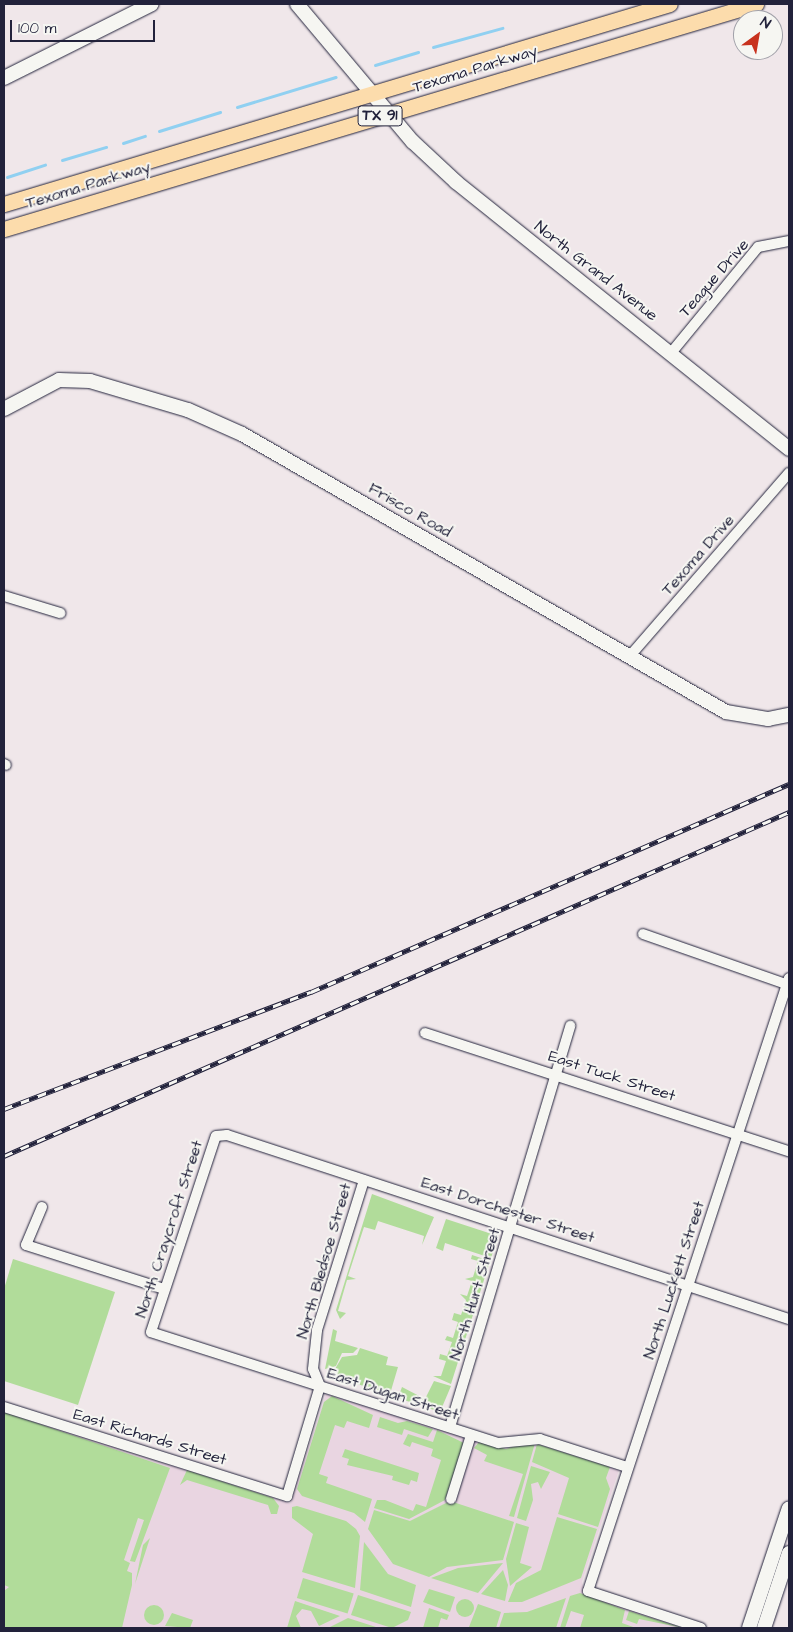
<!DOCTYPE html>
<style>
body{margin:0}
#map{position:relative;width:793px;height:1632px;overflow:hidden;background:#f0e7ea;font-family:"Architects Daughter",sans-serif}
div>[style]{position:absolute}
.built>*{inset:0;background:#e9d5e1}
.green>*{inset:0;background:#b1dc9a;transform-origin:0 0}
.round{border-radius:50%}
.stream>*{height:3px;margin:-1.5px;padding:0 1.5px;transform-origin:1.5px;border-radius:1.5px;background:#90d0f1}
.roads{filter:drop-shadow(0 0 1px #22223b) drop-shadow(0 0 1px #22223b)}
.street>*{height:10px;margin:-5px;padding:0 5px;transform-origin:5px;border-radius:5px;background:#f6f6f2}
.secondary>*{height:14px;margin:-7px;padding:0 7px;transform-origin:7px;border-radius:7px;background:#f6f6f2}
.primary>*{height:15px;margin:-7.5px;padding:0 7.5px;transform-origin:7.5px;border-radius:7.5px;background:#fcdcac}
.rail>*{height:5px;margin-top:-2.5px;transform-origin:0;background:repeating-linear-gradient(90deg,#f6f6f2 0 9px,#22223b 0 18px);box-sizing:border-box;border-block:1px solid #22223b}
span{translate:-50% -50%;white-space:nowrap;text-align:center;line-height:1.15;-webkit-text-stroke:4px #f6f6f2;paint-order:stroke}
.shield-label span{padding:1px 4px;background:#f6f6f2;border:1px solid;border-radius:4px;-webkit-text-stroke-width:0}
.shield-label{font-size:15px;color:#22223b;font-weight:700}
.street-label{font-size:16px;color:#22223b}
.frame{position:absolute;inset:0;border:5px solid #22223b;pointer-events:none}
.north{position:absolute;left:733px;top:10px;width:50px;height:50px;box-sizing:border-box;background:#f6f6f2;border:1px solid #a1a1a9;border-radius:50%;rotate:32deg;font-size:14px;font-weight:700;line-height:20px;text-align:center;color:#22223b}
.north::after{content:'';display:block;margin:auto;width:18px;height:22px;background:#c8321e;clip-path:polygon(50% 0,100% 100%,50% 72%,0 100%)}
.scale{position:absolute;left:10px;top:20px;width:145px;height:22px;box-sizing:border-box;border:2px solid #22223b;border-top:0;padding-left:6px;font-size:15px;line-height:18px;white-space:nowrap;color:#22223b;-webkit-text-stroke:4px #f6f6f2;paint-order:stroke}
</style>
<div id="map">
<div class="built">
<div style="clip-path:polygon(326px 1394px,504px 1449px,530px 1442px,619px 1470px,582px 1582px,585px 1594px,682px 1628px,4px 1628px,4px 1412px,290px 1503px)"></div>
</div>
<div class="green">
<div style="clip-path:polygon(372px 1194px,434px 1217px,422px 1245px,424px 1236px,378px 1221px,375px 1230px,364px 1227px,348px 1276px,356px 1279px,347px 1280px,338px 1311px,346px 1313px,340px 1319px,336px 1310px)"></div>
<div style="clip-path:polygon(446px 1219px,498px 1236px,491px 1258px,445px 1243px,443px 1251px,436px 1248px)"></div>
<div style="clip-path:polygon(472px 1255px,490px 1261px,451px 1384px,433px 1376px,441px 1376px,446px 1361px,439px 1359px,440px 1354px,447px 1356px,452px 1342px,445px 1340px,447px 1336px,453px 1338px,458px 1322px,452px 1320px,454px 1313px,461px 1315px,466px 1300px,460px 1294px,467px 1296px,472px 1281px,465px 1279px,473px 1277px,478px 1261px,471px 1259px)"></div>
<div style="clip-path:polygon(13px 1259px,115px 1292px,78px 1405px,4px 1381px,4px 1289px)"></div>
<div style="clip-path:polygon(333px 1329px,337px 1331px,335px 1341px,358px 1348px,353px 1353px,342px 1353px,336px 1366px,325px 1369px)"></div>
<div style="clip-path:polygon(360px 1348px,388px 1357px,386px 1365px,398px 1367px,390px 1394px,331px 1376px,342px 1357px,357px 1355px)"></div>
<div style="clip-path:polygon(434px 1381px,451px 1386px,440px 1412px,398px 1398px,402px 1387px,425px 1399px)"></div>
<div style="clip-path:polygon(332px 1396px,373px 1415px,369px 1428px,347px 1421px,344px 1428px,335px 1425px,319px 1474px,328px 1477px,326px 1483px,372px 1499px,365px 1522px,354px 1513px,302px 1496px,297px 1489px,324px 1402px)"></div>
<div style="clip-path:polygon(4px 1412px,170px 1468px,135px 1562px,130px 1561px,144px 1520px,138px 1518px,124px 1560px,130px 1563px,127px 1571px,132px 1573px,132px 1585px,122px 1628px,4px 1628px,4px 1591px,9px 1587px,4px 1585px)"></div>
<div style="clip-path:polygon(380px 1417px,398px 1423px,407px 1421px,433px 1429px,428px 1437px,404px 1429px,402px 1435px,377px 1427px)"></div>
<div style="clip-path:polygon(437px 1430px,464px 1443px,445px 1500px,409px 1519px,374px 1508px,377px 1500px,385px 1500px,413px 1511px,416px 1504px,426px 1507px,441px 1460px,431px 1456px,433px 1449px,412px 1442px,410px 1447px,403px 1444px,408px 1434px,433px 1442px)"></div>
<div style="clip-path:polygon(530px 1441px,535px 1443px,514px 1517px,509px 1516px,523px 1474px,484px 1461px,487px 1455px,474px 1448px,479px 1442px,506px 1449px)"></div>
<div style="clip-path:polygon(537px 1444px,610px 1467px,606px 1478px,610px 1489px,598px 1527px,558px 1514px,569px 1478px,532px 1462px)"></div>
<div style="clip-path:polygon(345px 1449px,419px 1473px,417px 1482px,411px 1480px,409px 1485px,392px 1480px,393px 1476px,347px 1465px,349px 1459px,342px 1457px)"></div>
<div style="clip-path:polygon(531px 1466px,550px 1472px,541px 1489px,538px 1482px,531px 1484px,533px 1500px,526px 1521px,517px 1518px)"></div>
<div style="clip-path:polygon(187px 1470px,273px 1498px,279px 1506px,277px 1514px,271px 1514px,268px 1505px,187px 1480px,180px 1485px)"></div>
<div style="clip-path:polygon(450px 1501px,514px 1522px,503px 1560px,447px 1567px,429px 1577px,393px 1564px,368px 1529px,374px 1510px,410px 1521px)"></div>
<div style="clip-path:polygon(297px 1506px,346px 1521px,356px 1529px,360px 1536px,355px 1588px,302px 1572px,313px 1534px,292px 1518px,292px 1507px)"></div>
<div style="clip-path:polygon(557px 1517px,597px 1529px,581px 1578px,522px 1602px,508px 1602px,516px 1583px,541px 1570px)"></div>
<div style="clip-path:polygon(516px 1523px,529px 1527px,520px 1563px,532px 1567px,510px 1586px,506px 1559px)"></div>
<div style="clip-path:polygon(150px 1538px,135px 1584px,143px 1545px)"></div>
<div style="clip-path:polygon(364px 1542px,388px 1574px,416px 1585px,411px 1607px,360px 1590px)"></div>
<div style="clip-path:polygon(503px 1563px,478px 1593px,431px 1578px,458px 1568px)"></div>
<div style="clip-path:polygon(503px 1570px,508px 1585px,505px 1601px,481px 1594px)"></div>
<div style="left:303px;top:1578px;width:53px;height:21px;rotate:17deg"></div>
<div style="clip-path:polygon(429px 1589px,455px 1597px,450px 1612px,423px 1602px)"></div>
<div style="clip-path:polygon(580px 1593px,625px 1610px,622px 1623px,636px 1628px,580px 1628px,584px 1615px,571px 1611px,565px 1628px,560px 1628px,570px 1596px)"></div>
<div style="clip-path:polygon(358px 1595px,411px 1612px,408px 1620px,392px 1628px,351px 1615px)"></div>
<div style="clip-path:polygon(566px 1598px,556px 1628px,499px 1628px,504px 1613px,527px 1612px)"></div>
<div class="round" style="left:456px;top:1599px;width:18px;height:18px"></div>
<div style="clip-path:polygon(295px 1601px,340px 1616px,319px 1626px,311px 1611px,302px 1609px,296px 1616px,301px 1628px,287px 1628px)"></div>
<div style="clip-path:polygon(478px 1604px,501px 1612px,496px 1628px,469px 1627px)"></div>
<div class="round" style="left:144px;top:1605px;width:20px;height:20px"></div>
<div style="clip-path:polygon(429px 1608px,449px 1615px,447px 1620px,441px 1618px,438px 1628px,423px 1628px)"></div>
<div style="clip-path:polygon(629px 1611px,683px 1628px,639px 1619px,637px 1624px,626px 1620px)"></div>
<div style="clip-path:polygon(172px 1613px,193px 1620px,190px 1628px,165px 1626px)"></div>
<div style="clip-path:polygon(348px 1618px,379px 1628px,328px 1628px)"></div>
</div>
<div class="stream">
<div style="left:433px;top:47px;width:72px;rotate:-15.4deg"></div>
<div style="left:375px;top:65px;width:45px;rotate:-16.8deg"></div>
<div style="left:237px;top:107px;width:103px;rotate:-16.9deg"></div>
<div style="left:159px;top:131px;width:64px;rotate:-17.3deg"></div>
<div style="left:123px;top:143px;width:23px;rotate:-18deg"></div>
<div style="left:62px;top:160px;width:46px;rotate:-16.5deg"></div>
<div style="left:7px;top:177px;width:40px;rotate:-18deg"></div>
</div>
<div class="roads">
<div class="street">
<div style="left:671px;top:353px;width:137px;rotate:-50.6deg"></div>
<div style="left:758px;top:247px;width:32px;rotate:-11deg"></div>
<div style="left:4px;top:596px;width:59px;rotate:16.9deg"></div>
<div style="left:629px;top:657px;width:244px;rotate:-49deg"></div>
<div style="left:4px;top:764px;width:2px;rotate:27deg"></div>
<div style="left:643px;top:934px;width:155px;rotate:19.3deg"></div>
<div style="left:425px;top:1033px;width:383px;rotate:18deg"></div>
<div style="left:42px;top:1207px;width:41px;rotate:112.8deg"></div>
<div style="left:26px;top:1245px;width:145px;rotate:17.7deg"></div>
<div style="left:4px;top:1407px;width:297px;rotate:17.5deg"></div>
<div style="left:287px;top:1496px;width:115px;rotate:-73.3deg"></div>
<div style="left:320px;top:1386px;width:18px;rotate:-112deg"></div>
<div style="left:313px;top:1369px;width:39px;rotate:-84deg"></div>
<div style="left:317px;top:1330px;width:157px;rotate:-72.6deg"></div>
<div style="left:450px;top:1427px;width:419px;rotate:-73.3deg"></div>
<div style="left:627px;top:1467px;width:91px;rotate:-162.2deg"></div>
<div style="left:540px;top:1439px;width:42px;rotate:174.6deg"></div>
<div style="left:498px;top:1443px;width:364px;rotate:-162.3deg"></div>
<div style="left:151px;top:1332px;width:206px;rotate:-71.7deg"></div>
<div style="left:216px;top:1136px;width:11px;rotate:-5deg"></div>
<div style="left:227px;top:1135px;width:591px;rotate:18.13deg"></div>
<div style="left:451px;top:1499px;width:67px;rotate:-72.6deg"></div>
<div style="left:701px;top:1628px;width:119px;rotate:-161.9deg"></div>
<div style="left:588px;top:1591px;width:645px;rotate:-71.85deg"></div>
</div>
<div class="secondary">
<div style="left:297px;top:4px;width:180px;rotate:50deg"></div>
<div style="left:413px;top:142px;width:59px;rotate:42.9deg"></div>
<div style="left:456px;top:182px;width:427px;rotate:38.7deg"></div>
<div style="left:4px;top:78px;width:165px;rotate:-26.6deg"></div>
<div style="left:4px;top:409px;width:62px;rotate:-27.8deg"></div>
<div style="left:59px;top:380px;width:31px;rotate:2deg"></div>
<div style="left:90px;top:381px;width:102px;rotate:16.5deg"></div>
<div style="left:188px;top:410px;width:59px;rotate:24deg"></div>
<div style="left:242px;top:434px;width:558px;rotate:29.87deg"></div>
<div style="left:726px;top:712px;width:43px;rotate:9.5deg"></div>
<div style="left:768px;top:719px;width:21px;rotate:-11deg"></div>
<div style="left:749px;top:1628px;width:126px;rotate:-71.6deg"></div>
<div style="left:764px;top:1628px;width:79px;rotate:-71.6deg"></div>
</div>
<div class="primary">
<div style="left:4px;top:204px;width:695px;rotate:-16.72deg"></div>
<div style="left:4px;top:229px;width:785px;rotate:-16.66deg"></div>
</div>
</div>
<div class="rail">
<div style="left:4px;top:1109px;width:329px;rotate:-20.9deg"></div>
<div style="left:311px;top:992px;width:521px;rotate:-23.52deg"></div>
<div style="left:4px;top:1156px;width:857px;rotate:-23.66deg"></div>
</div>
<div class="shield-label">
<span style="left:380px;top:116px">TX 91</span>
</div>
<div class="street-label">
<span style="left:475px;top:69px;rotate:-17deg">Texoma Parkway</span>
<span style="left:88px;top:185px;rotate:-17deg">Texoma Parkway</span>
<span style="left:596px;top:271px;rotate:38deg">North Grand Avenue</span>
<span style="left:714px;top:278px;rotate:-49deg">Teague Drive</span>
<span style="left:410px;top:510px;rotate:30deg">Frisco Road</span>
<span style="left:698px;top:555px;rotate:-49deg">Texoma Drive</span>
<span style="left:612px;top:1076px;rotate:18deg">East Tuck Street</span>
<span style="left:508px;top:1210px;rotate:18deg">East Dorchester Street</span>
<span style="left:169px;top:1229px;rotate:-72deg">North Craycroft Street</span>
<span style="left:324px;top:1261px;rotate:-74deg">North Bledsoe Street</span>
<span style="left:674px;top:1280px;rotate:-72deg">North Luckett Street</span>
<span style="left:475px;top:1294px;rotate:-73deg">North Hurt Street</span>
<span style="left:393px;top:1394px;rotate:18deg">East Dugan Street</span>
<span style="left:150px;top:1437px;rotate:17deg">East Richards Street</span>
</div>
<div class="frame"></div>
<div class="north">N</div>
<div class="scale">100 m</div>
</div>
